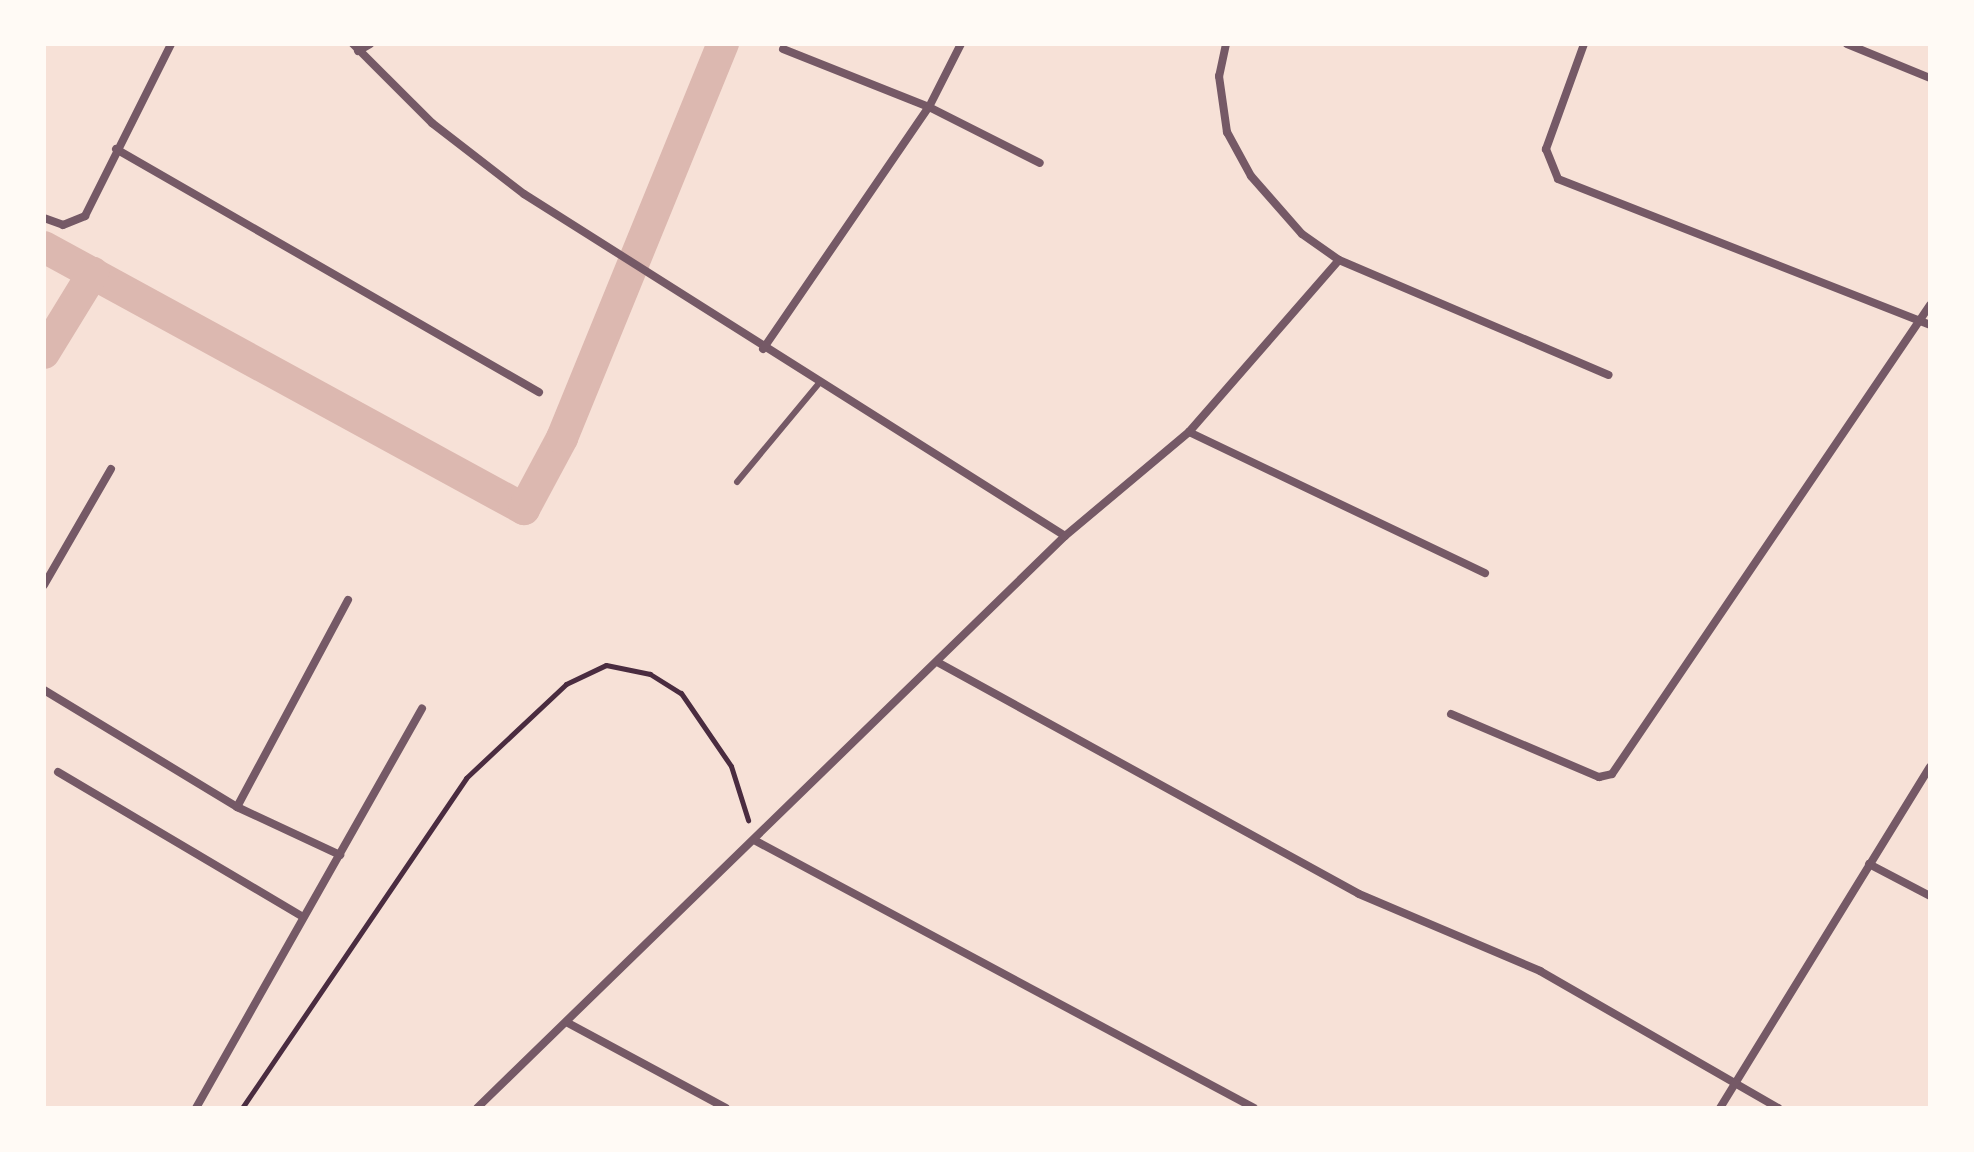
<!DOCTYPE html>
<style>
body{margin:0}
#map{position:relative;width:1974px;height:1152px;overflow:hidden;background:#f7e1d7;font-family:Inter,sans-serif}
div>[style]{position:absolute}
.canal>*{height:32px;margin:-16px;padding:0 16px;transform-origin:16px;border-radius:16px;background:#dcb8b0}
.path>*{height:5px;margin:-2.5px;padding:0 2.5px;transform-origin:2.5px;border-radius:2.5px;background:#4a2c40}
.service>*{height:6px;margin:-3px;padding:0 3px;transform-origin:3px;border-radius:3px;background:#755966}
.minor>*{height:8px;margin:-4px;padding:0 4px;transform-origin:4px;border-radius:4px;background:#755966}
span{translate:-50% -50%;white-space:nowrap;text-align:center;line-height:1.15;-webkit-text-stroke:8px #fffaf5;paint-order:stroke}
.frame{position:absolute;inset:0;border:46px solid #fffaf5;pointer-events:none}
</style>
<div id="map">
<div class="canal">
<div style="left:44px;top:247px;width:547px;rotate:28.63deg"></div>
<div style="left:524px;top:509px;width:81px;rotate:-61.8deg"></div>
<div style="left:562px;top:438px;width:426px;rotate:-67.8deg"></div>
<div style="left:44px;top:353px;width:94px;rotate:-58.5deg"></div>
</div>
<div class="path">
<div style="left:242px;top:1108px;width:399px;rotate:-55.8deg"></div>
<div style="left:466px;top:778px;width:137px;rotate:-43.2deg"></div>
<div style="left:566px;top:684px;width:44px;rotate:-25.4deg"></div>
<div style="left:606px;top:665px;width:45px;rotate:11.6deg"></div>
<div style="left:650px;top:674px;width:36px;rotate:32deg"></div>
<div style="left:681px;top:693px;width:88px;rotate:55.6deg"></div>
<div style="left:731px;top:766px;width:57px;rotate:72.5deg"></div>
</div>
<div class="service">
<div style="left:737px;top:482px;width:130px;rotate:-50.3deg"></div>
</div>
<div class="minor">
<div style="left:353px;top:44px;width:112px;rotate:45deg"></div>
<div style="left:432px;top:123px;width:116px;rotate:37.7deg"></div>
<div style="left:524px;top:194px;width:640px;rotate:32.3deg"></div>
<div style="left:1226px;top:44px;width:33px;rotate:102deg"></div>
<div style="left:1219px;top:76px;width:57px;rotate:81.9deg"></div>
<div style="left:1227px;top:132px;width:50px;rotate:61.4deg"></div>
<div style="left:1251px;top:176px;width:77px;rotate:48.7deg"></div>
<div style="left:1302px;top:234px;width:45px;rotate:35.1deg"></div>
<div style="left:1339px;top:260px;width:293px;rotate:23.1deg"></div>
<div style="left:1584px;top:44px;width:112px;rotate:109.9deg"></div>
<div style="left:1546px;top:149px;width:32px;rotate:68deg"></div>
<div style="left:1558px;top:179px;width:400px;rotate:21.4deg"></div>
<div style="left:1847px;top:44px;width:90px;rotate:22.3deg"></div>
<div style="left:783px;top:49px;width:157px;rotate:21.7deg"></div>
<div style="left:929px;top:107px;width:124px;rotate:26.8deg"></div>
<div style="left:358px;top:51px;width:14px;rotate:-30deg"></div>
<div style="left:116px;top:149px;width:488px;rotate:29.9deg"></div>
<div style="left:44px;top:218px;width:20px;rotate:20deg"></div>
<div style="left:63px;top:225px;width:24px;rotate:-22deg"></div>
<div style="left:85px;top:216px;width:192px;rotate:-63.4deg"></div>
<div style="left:763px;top:349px;width:293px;rotate:-55.6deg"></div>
<div style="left:929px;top:107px;width:71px;rotate:-63.1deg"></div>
<div style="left:1189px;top:432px;width:328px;rotate:25.5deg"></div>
<div style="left:44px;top:585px;width:134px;rotate:-60deg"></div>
<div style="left:939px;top:663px;width:479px;rotate:28.8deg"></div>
<div style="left:1359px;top:894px;width:197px;rotate:23deg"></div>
<div style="left:1540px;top:971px;width:275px;rotate:29.9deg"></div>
<div style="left:44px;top:690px;width:226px;rotate:31.2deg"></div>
<div style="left:237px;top:807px;width:114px;rotate:25deg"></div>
<div style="left:1451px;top:714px;width:161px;rotate:23.1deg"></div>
<div style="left:1599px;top:777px;width:13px;rotate:-13deg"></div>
<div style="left:1612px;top:774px;width:567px;rotate:-55.86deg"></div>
<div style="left:58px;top:772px;width:285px;rotate:30.6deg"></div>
<div style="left:237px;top:807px;width:235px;rotate:-61.8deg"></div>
<div style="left:754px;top:840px;width:567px;rotate:28.19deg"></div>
<div style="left:1869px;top:864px;width:69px;rotate:27.7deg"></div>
<div style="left:568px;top:1023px;width:179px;rotate:28.3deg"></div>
<div style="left:196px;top:1108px;width:459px;rotate:-60.5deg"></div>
<div style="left:477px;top:1108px;width:820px;rotate:-44.21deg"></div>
<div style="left:1065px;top:536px;width:162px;rotate:-40deg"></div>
<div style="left:1189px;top:432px;width:228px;rotate:-48.9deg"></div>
<div style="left:1720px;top:1108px;width:400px;rotate:-58.4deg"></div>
</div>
<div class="frame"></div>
</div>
